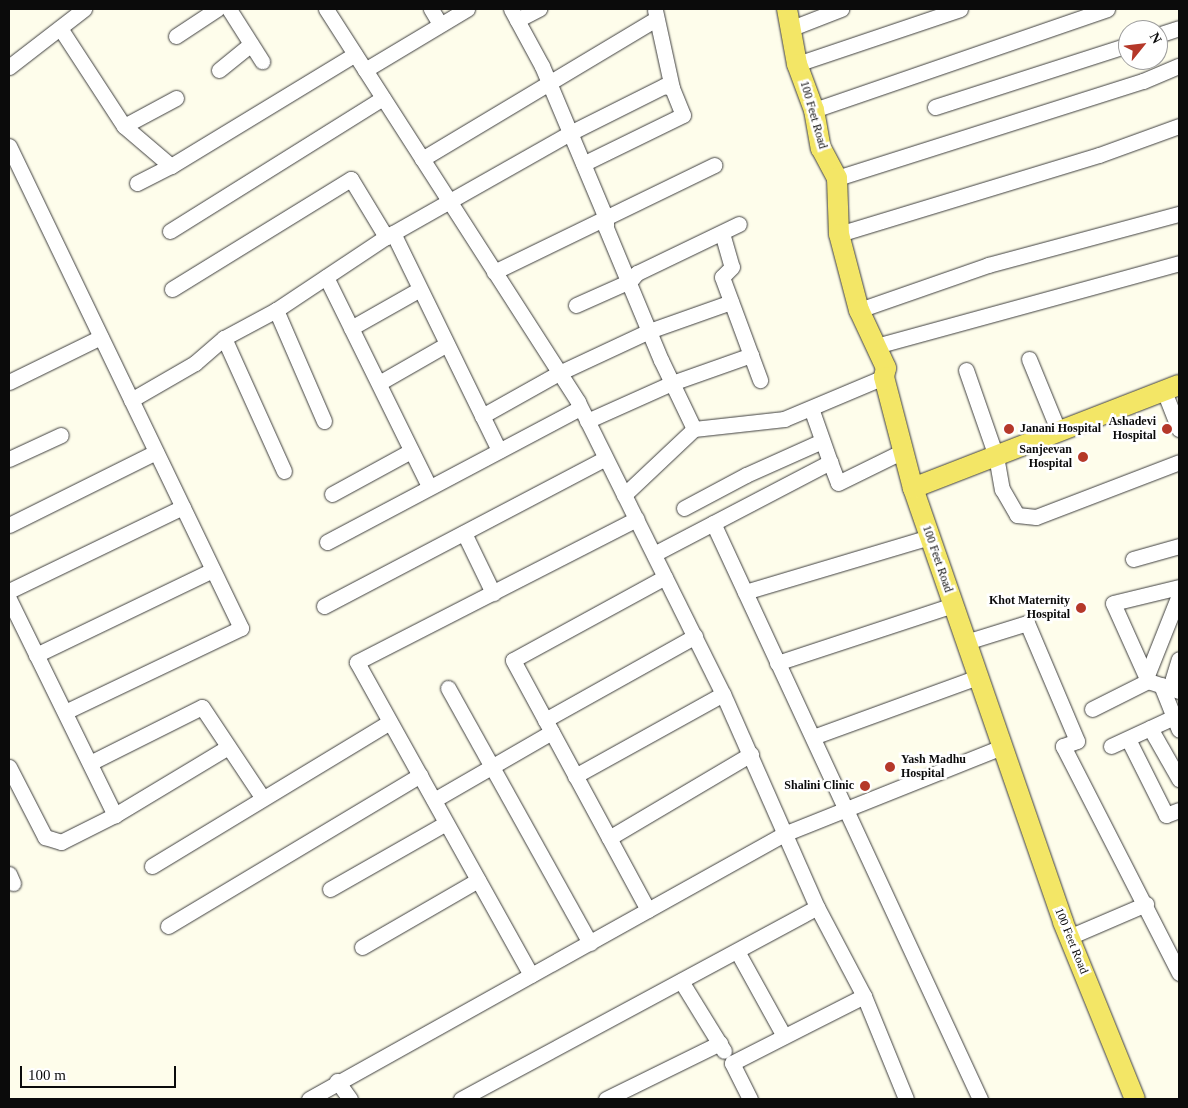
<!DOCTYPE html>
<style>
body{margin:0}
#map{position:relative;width:1188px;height:1108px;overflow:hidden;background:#fefdeb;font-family:"Times New Roman",serif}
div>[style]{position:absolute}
.roads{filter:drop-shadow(0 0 1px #3e3e3e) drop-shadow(0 0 1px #3e3e3e)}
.minor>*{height:15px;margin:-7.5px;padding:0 7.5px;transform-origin:7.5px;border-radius:7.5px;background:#fff}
.major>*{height:20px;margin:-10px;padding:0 10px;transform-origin:10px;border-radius:10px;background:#f3e666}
.dots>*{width:14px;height:14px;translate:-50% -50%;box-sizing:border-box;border:2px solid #fff;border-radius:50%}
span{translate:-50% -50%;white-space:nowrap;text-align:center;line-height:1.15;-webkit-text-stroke:5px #fff;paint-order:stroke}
.street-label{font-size:12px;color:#0b0b0b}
.poi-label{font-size:12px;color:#0b0b0b;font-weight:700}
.right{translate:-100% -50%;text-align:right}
.left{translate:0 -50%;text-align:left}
.frame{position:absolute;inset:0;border:10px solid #0b0b0b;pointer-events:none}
.north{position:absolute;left:1118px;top:20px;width:50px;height:50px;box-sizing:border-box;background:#fff;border:1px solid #9d9d9d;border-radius:50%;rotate:61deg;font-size:14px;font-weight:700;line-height:20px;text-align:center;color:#0b0b0b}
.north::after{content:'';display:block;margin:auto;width:18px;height:22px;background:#b53829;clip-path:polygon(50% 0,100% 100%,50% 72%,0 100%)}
.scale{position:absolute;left:20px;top:1066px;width:156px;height:22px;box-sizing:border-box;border:2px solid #0b0b0b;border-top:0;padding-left:6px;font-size:15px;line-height:18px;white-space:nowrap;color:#0b0b0b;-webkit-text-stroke:4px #fff;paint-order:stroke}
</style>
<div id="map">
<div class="roads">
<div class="minor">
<div style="left:229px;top:9px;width:62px;rotate:57.6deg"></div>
<div style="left:326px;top:9px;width:467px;rotate:57.3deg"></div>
<div style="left:578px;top:402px;width:326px;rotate:63.6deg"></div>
<div style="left:723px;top:694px;width:233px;rotate:66.2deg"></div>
<div style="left:817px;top:907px;width:101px;rotate:62.2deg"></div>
<div style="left:864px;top:996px;width:111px;rotate:67.8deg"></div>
<div style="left:431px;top:9px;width:17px;rotate:59deg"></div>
<div style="left:511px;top:9px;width:65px;rotate:61.5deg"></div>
<div style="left:542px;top:66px;width:165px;rotate:67.2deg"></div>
<div style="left:606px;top:218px;width:10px;rotate:90deg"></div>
<div style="left:606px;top:228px;width:143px;rotate:67.4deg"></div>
<div style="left:661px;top:360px;width:76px;rotate:64.4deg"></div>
<div style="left:655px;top:10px;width:80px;rotate:77.7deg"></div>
<div style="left:517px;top:20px;width:25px;rotate:-27deg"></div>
<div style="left:60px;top:28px;width:117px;rotate:56.9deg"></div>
<div style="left:124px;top:126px;width:59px;rotate:-28.3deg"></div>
<div style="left:792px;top:28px;width:53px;rotate:-21.2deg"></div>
<div style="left:1158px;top:35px;width:22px;rotate:-18deg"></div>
<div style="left:176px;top:36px;width:49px;rotate:-33.4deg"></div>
<div style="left:797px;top:64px;width:172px;rotate:-18.6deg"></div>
<div style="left:9px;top:67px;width:95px;rotate:-37.7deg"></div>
<div style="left:219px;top:70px;width:41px;rotate:-39.1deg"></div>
<div style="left:365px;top:70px;width:119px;rotate:-30.9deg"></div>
<div style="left:935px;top:107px;width:203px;rotate:-17.8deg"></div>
<div style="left:814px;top:110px;width:310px;rotate:-19deg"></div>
<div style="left:124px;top:126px;width:62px;rotate:40.4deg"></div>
<div style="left:9px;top:146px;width:535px;rotate:64.3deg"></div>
<div style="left:241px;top:628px;width:195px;rotate:154.5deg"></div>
<div style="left:422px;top:159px;width:273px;rotate:-30.9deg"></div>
<div style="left:837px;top:178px;width:321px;rotate:-17.6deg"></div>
<div style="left:1143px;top:81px;width:39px;rotate:-23deg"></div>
<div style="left:137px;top:183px;width:38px;rotate:-27deg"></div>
<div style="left:171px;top:166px;width:215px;rotate:-31.3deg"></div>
<div style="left:170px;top:231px;width:251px;rotate:-32deg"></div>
<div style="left:393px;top:233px;width:242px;rotate:64deg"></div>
<div style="left:722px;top:233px;width:35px;rotate:74deg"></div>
<div style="left:732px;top:267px;width:14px;rotate:135deg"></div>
<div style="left:722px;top:277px;width:110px;rotate:69.7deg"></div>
<div style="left:839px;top:234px;width:272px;rotate:-16.9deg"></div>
<div style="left:1099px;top:155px;width:85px;rotate:-19.9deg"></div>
<div style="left:494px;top:272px;width:245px;rotate:-25.9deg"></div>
<div style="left:326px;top:277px;width:233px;rotate:63.8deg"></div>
<div style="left:172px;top:289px;width:210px;rotate:-31.6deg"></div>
<div style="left:351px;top:179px;width:68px;rotate:58.9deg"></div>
<div style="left:576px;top:305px;width:59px;rotate:-24deg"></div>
<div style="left:630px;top:281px;width:11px;rotate:-49deg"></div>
<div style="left:637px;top:273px;width:113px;rotate:-25.7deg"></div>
<div style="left:276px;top:310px;width:121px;rotate:66.6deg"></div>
<div style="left:859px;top:310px;width:137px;rotate:-19.2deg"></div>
<div style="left:988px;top:265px;width:198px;rotate:-15deg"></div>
<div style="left:351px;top:328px;width:79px;rotate:-29.5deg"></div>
<div style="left:876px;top:346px;width:314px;rotate:-15.3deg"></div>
<div style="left:1029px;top:359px;width:79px;rotate:67.7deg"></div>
<div style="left:966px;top:370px;width:91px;rotate:70.8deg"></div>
<div style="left:996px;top:456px;width:34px;rotate:80deg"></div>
<div style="left:1002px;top:489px;width:30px;rotate:60deg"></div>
<div style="left:1017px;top:515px;width:19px;rotate:6deg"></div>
<div style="left:1036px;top:517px;width:153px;rotate:-21deg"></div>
<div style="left:9px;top:382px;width:102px;rotate:-26.1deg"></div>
<div style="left:379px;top:383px;width:78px;rotate:-29.8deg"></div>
<div style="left:1164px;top:391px;width:41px;rotate:68.5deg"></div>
<div style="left:131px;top:400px;width:74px;rotate:-30deg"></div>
<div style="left:195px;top:363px;width:38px;rotate:-41deg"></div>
<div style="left:482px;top:416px;width:88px;rotate:-29.2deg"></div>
<div style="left:559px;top:373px;width:99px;rotate:-25deg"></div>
<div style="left:649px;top:331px;width:87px;rotate:-19.5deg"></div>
<div style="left:587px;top:421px;width:93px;rotate:-24.1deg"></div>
<div style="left:672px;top:383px;width:84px;rotate:-19.5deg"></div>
<div style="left:9px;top:459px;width:57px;rotate:-24.8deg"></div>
<div style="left:830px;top:462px;width:22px;rotate:69deg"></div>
<div style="left:838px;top:483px;width:72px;rotate:-26.2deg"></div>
<div style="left:284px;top:471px;width:146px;rotate:-114.3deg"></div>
<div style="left:224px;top:338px;width:59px;rotate:-28.3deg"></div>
<div style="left:276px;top:310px;width:132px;rotate:-33.6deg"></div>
<div style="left:386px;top:237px;width:211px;rotate:-29.5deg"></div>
<div style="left:570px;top:133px;width:105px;rotate:-26.6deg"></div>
<div style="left:664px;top:86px;width:8px;rotate:14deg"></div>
<div style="left:672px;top:88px;width:29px;rotate:68deg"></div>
<div style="left:683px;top:115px;width:111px;rotate:153.9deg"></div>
<div style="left:332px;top:494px;width:90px;rotate:-28.6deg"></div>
<div style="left:624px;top:495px;width:96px;rotate:-43.3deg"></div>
<div style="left:694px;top:429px;width:91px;rotate:-6.3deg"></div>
<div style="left:784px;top:419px;width:108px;rotate:-22.8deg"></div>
<div style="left:684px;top:508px;width:70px;rotate:-28deg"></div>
<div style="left:746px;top:475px;width:83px;rotate:-24.1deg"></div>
<div style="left:713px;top:523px;width:635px;rotate:65.13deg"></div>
<div style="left:9px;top:525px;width:164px;rotate:-26.4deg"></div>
<div style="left:464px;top:533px;width:67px;rotate:64.2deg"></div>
<div style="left:327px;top:542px;width:286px;rotate:-27.9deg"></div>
<div style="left:654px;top:554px;width:199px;rotate:-27.6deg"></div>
<div style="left:830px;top:462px;width:57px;rotate:-109.4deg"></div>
<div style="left:1133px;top:559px;width:48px;rotate:-15.8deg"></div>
<div style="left:9px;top:591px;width:193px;rotate:-25.8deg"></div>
<div style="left:745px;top:592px;width:193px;rotate:-16.6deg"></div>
<div style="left:9px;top:599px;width:241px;rotate:63.9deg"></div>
<div style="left:324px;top:606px;width:318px;rotate:-27.7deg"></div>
<div style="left:966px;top:642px;width:64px;rotate:-17.3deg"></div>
<div style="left:1027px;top:623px;width:128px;rotate:67deg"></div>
<div style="left:1077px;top:741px;width:15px;rotate:160deg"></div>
<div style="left:1063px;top:746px;width:255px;rotate:62.9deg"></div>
<div style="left:36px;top:655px;width:196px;rotate:-25.7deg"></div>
<div style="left:777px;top:663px;width:185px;rotate:-18.2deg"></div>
<div style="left:1146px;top:678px;width:89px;rotate:-68.3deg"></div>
<div style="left:1148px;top:681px;width:85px;rotate:-114.2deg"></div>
<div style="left:1113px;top:603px;width:68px;rotate:-13.6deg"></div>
<div style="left:1161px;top:685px;width:48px;rotate:68.2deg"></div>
<div style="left:448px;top:688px;width:292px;rotate:60.9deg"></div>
<div style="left:1170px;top:688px;width:30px;rotate:-73deg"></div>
<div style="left:1092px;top:709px;width:63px;rotate:-26.6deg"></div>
<div style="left:1148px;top:681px;width:33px;rotate:18deg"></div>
<div style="left:545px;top:720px;width:172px;rotate:-29.2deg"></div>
<div style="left:1150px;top:728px;width:59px;rotate:60.4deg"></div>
<div style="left:813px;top:737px;width:176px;rotate:-20deg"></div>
<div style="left:1128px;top:739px;width:85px;rotate:63.4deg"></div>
<div style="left:1166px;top:815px;width:14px;rotate:-21deg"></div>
<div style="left:1111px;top:746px;width:69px;rotate:-24.7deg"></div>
<div style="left:90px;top:763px;width:125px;rotate:-26.6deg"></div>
<div style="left:202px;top:707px;width:108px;rotate:56.3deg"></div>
<div style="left:9px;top:767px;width:79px;rotate:62.8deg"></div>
<div style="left:45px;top:837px;width:17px;rotate:17deg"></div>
<div style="left:61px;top:842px;width:60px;rotate:-26.6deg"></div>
<div style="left:115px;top:815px;width:132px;rotate:-31deg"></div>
<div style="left:575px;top:776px;width:169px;rotate:-29deg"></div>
<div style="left:434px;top:800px;width:136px;rotate:-30deg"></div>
<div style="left:609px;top:838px;width:165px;rotate:-30.6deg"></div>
<div style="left:152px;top:866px;width:278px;rotate:-31.2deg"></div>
<div style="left:9px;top:874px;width:10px;rotate:66deg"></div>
<div style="left:330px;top:889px;width:133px;rotate:-29.6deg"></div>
<div style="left:648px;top:910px;width:284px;rotate:-118.4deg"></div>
<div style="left:513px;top:660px;width:173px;rotate:-28.6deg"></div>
<div style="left:168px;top:926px;width:294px;rotate:-30.9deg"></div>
<div style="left:1069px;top:937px;width:84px;rotate:-23.2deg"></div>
<div style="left:362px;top:947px;width:134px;rotate:-30deg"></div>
<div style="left:737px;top:951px;width:97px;rotate:61.1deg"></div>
<div style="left:531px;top:975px;width:358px;rotate:-119.1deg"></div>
<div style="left:357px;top:662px;width:314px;rotate:-27.1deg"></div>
<div style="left:681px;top:981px;width:82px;rotate:58.4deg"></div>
<div style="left:337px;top:1081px;width:22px;rotate:54deg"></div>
<div style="left:309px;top:1099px;width:544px;rotate:-29.16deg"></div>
<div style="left:784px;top:834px;width:235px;rotate:-21.8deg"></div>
<div style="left:461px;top:1099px;width:404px;rotate:-28.3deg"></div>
<div style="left:606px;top:1099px;width:127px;rotate:-26.2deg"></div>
<div style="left:750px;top:1099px;width:40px;rotate:-116.6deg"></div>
<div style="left:732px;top:1063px;width:148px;rotate:-26.9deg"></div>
</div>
<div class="major">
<div style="left:787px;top:9px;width:56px;rotate:79.7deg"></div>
<div style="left:797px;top:64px;width:49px;rotate:69.7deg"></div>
<div style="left:814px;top:110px;width:39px;rotate:80deg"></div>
<div style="left:821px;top:148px;width:34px;rotate:62deg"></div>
<div style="left:837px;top:178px;width:56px;rotate:88deg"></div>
<div style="left:839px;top:234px;width:79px;rotate:75.3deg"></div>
<div style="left:859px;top:310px;width:64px;rotate:65deg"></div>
<div style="left:886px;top:368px;width:9px;rotate:103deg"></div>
<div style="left:884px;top:377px;width:115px;rotate:75.4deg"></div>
<div style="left:913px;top:488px;width:459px;rotate:70.9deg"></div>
<div style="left:1063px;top:922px;width:191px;rotate:67.9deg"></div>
<div style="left:913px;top:488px;width:285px;rotate:-21.2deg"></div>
</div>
</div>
<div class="dots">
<div style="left:1009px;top:429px;background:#b53829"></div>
<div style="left:1167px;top:429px;background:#b53829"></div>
<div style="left:1083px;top:457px;background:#b53829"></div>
<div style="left:1081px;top:608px;background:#b53829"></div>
<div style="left:890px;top:767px;background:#b53829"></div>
<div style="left:865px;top:786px;background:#b53829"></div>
</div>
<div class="street-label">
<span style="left:813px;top:115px;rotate:74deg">100 Feet Road</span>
<span style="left:937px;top:559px;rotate:71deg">100 Feet Road</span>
<span style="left:1071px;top:941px;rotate:68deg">100 Feet Road</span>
</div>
<div class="poi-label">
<span class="right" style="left:1156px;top:429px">Ashadevi<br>Hospital</span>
<span class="left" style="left:1020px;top:429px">Janani Hospital</span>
<span class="right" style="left:1072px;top:457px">Sanjeevan<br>Hospital</span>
<span class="right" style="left:1070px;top:608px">Khot Maternity<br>Hospital</span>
<span class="left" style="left:901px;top:767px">Yash Madhu<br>Hospital</span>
<span class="right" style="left:854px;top:786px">Shalini Clinic</span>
</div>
<div class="frame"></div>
<div class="north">N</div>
<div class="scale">100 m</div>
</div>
